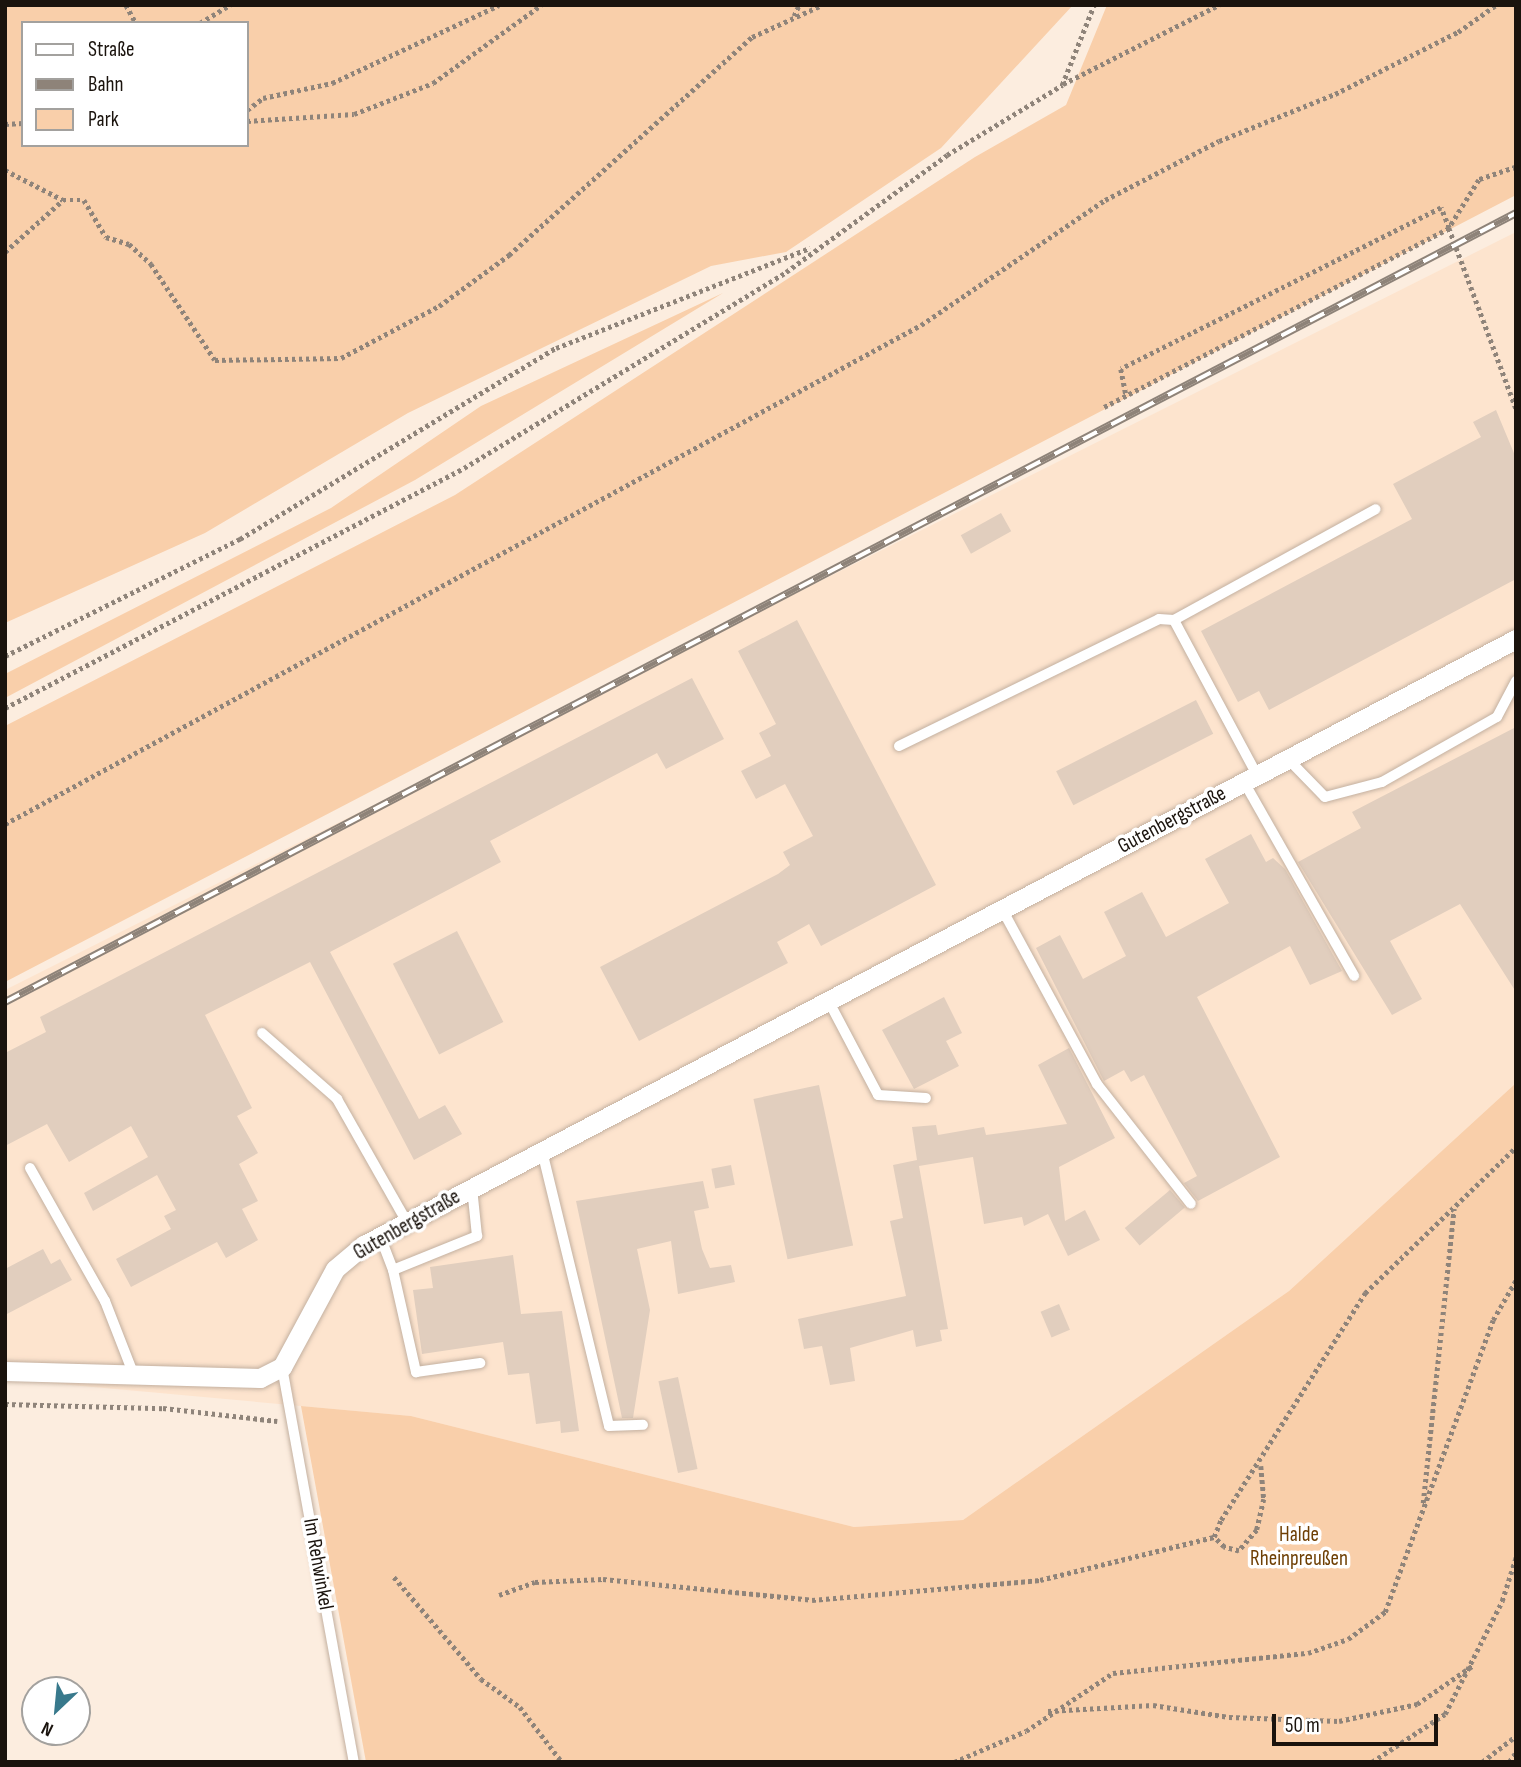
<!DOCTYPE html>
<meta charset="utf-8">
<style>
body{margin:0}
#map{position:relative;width:1521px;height:1767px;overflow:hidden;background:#fceddf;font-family:"Sofia Sans Condensed",sans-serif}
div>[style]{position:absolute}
.built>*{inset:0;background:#fde4ce}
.green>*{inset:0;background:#f9cfaa}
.building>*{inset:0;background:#e1cebe;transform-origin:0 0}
.path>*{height:4.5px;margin-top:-2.25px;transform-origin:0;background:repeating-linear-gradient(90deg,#8f847a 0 3.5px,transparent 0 7px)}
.roads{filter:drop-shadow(0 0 2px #c3b0a0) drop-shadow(0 0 2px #c3b0a0)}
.lane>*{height:10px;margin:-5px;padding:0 5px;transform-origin:5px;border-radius:5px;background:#fff}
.street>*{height:19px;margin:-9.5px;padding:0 9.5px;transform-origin:9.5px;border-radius:9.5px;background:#fff}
.rail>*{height:8px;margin-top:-4px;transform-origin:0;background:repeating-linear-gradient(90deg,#fff 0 16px,#8e8379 0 32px);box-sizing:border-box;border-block:2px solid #8e8379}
span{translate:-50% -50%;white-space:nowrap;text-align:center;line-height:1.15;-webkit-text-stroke:7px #fff;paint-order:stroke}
.street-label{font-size:21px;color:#1a130d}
.park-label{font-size:21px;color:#6e3f04}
.frame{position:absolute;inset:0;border:7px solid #1a130d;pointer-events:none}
.legend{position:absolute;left:21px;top:21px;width:228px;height:126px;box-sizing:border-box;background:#fff;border:2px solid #a3a19e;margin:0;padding:9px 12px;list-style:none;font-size:21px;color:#1a130d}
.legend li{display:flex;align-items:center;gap:14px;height:35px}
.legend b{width:35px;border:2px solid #a3a19e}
.north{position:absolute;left:21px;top:1676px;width:70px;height:70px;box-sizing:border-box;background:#fff;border:2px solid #a3a19e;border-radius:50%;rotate:206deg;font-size:19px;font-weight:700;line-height:28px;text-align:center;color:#1a130d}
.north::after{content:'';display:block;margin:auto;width:24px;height:32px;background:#38798c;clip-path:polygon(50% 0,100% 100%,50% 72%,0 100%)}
.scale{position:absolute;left:1272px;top:1714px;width:166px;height:32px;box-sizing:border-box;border:4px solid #1a130d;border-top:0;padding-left:9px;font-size:21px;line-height:24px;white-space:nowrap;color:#1a130d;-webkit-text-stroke:5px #fff;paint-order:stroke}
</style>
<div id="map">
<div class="built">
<div style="clip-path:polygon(1516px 232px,1516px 1083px,1289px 1291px,963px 1520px,854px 1527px,411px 1416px,5px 1379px,5px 990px)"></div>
</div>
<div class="green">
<div style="clip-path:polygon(evenodd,5px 5px,1073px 5px,941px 148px,786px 252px,711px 266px,408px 413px,205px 533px,5px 623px,5px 5px,23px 23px,247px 23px,247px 145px,23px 145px,23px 23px)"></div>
<div style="clip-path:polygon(1107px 5px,1516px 5px,1516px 195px,5px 982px,5px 726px,455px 495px,975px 157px,1066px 105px)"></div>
<div style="clip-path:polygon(723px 293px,415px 480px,5px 698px,5px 674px,331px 508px,481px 406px)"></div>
<div style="clip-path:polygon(1516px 1083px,1516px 1762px,366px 1762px,301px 1406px,411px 1416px,854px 1527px,963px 1520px,1289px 1291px)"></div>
</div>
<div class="building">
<div style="clip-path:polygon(1496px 410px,1516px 458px,1516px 579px,1269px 710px,1259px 691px,1238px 702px,1201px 631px,1412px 519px,1393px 484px,1481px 437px,1473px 422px)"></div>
<div style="left:1001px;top:513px;width:21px;height:46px;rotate:61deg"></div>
<div style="clip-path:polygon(797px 620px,936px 885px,821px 946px,809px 924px,777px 942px,788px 963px,639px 1041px,600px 967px,778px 874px,790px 865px,783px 852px,813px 836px,785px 784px,756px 799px,741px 771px,771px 756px,759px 733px,776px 724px,738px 651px)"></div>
<div style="clip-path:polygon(692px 678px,724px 739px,666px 769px,657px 753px,490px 841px,501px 862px,330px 952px,419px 1119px,445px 1105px,462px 1134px,414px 1160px,310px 962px,205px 1015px,252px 1108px,237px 1116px,258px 1153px,239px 1164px,258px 1201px,242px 1209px,258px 1240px,226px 1258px,217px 1242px,131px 1287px,116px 1259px,171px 1229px,164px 1216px,176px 1210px,157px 1175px,93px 1211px,84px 1193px,148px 1157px,131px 1126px,69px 1162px,47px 1124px,5px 1146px,5px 1053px,46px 1032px,40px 1017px)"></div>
<div style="left:1196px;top:700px;width:38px;height:157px;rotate:63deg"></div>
<div style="clip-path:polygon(1516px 727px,1516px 992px,1460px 904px,1390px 941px,1422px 999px,1392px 1015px,1298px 862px,1361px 828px,1352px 812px)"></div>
<div style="clip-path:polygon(1251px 834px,1266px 862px,1273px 858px,1285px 869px,1342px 971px,1310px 985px,1290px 946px,1197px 997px,1280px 1157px,1198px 1201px,1184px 1183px,1197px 1176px,1144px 1075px,1131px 1082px,1124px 1070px,1104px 1081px,1036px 948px,1060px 935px,1083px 979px,1126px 956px,1104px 912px,1142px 892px,1166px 937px,1229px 903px,1205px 859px)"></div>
<div style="left:457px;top:931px;width:102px;height:72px;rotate:63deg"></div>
<div style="clip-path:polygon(944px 997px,962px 1033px,946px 1041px,959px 1066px,914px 1089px,882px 1030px)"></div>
<div style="clip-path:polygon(1069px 1048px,1115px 1138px,1059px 1167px,1065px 1221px,1085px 1210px,1100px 1240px,1068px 1256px,1048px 1214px,1024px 1226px,1022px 1217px,984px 1224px,973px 1157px,919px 1166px,948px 1329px,940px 1330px,942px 1341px,916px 1347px,913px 1330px,850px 1348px,855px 1381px,830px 1385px,822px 1346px,804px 1349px,798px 1319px,906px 1296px,890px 1221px,903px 1218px,893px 1165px,917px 1160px,912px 1127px,936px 1125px,938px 1135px,984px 1127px,986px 1135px,1067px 1124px,1038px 1065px)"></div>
<div style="left:819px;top:1085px;width:164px;height:67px;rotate:78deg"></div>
<div style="left:731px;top:1165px;width:20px;height:20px;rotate:79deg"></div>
<div style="clip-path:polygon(703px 1181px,709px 1208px,694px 1211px,702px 1249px,710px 1268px,731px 1265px,735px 1282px,678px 1294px,671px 1241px,637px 1249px,650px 1310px,633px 1418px,622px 1418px,576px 1201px)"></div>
<div style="left:1170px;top:1190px;width:23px;height:59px;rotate:50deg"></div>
<div style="clip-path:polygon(43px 1249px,51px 1264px,60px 1259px,72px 1280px,5px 1315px,5px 1269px)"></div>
<div style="clip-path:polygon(513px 1255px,521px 1314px,562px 1311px,579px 1431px,561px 1433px,560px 1421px,536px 1424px,529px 1373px,508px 1375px,503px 1342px,422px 1354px,413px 1290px,433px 1288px,430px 1267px)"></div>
<div style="left:1059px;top:1304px;width:28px;height:20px;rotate:67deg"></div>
<div style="left:678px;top:1377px;width:94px;height:20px;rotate:78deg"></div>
</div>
<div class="path">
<div style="left:126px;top:5px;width:21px;rotate:61deg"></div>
<div style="left:794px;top:16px;width:12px;rotate:-66deg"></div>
<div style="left:200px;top:23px;width:35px;rotate:-31deg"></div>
<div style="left:1063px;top:84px;width:175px;rotate:-26.9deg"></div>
<div style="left:247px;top:110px;width:20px;rotate:-37deg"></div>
<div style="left:263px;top:98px;width:71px;rotate:-12.3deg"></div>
<div style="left:332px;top:83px;width:184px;rotate:-25deg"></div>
<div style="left:247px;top:121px;width:107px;rotate:-3.7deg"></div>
<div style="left:354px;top:114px;width:85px;rotate:-21.4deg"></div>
<div style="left:433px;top:83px;width:133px;rotate:-35.8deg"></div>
<div style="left:5px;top:124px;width:18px;rotate:-3deg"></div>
<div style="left:1516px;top:167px;width:39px;rotate:161deg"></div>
<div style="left:1479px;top:180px;width:57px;rotate:122deg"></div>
<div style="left:1449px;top:228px;width:192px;rotate:69.6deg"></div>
<div style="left:5px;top:170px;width:65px;rotate:27.3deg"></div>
<div style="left:63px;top:200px;width:21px"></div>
<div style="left:84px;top:200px;width:43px;rotate:59.3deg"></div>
<div style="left:106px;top:237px;width:24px;rotate:17deg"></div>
<div style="left:129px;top:244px;width:30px;rotate:42deg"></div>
<div style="left:151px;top:264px;width:115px;rotate:56.3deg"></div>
<div style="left:215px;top:360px;width:126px;rotate:-0.9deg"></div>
<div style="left:341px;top:358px;width:111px;rotate:-28deg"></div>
<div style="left:439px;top:306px;width:87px;rotate:-36.1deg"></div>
<div style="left:509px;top:255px;width:326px;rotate:-41.9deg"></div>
<div style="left:752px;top:37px;width:77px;rotate:-24.6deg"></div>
<div style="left:5px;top:252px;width:78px;rotate:-41.9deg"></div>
<div style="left:1104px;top:407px;width:389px;rotate:-27.4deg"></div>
<div style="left:1449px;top:228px;width:22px;rotate:-112deg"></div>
<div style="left:1441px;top:208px;width:358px;rotate:153.3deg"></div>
<div style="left:1121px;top:369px;width:26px;rotate:79deg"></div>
<div style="left:5px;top:656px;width:263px;rotate:-26.5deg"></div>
<div style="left:240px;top:539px;width:369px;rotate:-31.2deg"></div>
<div style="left:556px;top:348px;width:273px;rotate:-21.5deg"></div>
<div style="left:5px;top:708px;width:518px;rotate:-27.6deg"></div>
<div style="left:464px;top:468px;width:377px;rotate:-31.3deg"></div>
<div style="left:786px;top:272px;width:199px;rotate:-36deg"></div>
<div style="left:947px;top:155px;width:135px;rotate:-31.3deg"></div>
<div style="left:1062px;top:85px;width:86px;rotate:-68.2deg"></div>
<div style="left:5px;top:824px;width:1043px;rotate:-28.58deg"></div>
<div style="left:921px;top:325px;width:222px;rotate:-34.2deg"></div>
<div style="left:1105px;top:200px;width:128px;rotate:-27.4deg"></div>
<div style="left:1219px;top:141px;width:125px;rotate:-22.1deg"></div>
<div style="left:1335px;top:94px;width:138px;rotate:-26.8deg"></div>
<div style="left:1458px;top:32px;width:47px;rotate:-35.4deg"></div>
<div style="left:5px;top:1404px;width:158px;rotate:1.5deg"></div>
<div style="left:163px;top:1408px;width:115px;rotate:6.5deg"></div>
<div style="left:1261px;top:1466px;width:33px;rotate:85deg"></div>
<div style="left:1264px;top:1499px;width:32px;rotate:103deg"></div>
<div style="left:1257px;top:1530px;width:28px;rotate:131deg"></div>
<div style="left:1239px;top:1551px;width:16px;rotate:-165deg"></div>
<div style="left:1224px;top:1547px;width:14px;rotate:-135deg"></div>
<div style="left:1214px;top:1537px;width:18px;rotate:-68deg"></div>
<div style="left:1221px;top:1520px;width:269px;rotate:-57.6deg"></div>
<div style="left:1365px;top:1293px;width:210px;rotate:-44deg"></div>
<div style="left:1423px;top:1503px;width:296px;rotate:-84deg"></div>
<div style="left:394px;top:1577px;width:134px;rotate:49.5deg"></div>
<div style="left:481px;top:1679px;width:48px;rotate:35.7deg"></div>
<div style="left:520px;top:1707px;width:69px;rotate:52.6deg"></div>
<div style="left:499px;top:1595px;width:38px;rotate:-20deg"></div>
<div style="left:535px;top:1582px;width:68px;rotate:-2.5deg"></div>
<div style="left:603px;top:1579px;width:210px;rotate:5.7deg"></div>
<div style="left:812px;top:1600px;width:229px;rotate:-5deg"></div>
<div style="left:1040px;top:1580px;width:179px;rotate:-13.9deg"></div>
<div style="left:1048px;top:1711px;width:105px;rotate:-3.3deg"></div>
<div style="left:1153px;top:1705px;width:77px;rotate:9deg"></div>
<div style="left:1229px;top:1717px;width:110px;rotate:2.1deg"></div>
<div style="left:1339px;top:1721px;width:80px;rotate:-12.3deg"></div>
<div style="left:1417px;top:1704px;width:67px;rotate:-34.6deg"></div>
<div style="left:608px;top:1762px;width:102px"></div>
<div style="left:954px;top:1762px;width:78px;rotate:-23.3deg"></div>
<div style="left:1026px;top:1731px;width:105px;rotate:-33.7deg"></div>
<div style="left:1113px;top:1673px;width:196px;rotate:-5.9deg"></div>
<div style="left:1308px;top:1653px;width:42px;rotate:-19.3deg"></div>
<div style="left:1348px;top:1639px;width:46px;rotate:-36.1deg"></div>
<div style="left:1385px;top:1612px;width:311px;rotate:-69.7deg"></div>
<div style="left:1493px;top:1320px;width:46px;rotate:-60.1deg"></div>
<div style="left:1372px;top:1762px;width:87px;rotate:-33.3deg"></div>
<div style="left:1445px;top:1714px;width:127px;rotate:-63.2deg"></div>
<div style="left:1502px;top:1601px;width:46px;rotate:-72.3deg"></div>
<div style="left:1482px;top:1762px;width:43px;rotate:-37.4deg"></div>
<div style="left:1509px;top:1762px;width:12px;rotate:-55deg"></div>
</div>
<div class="roads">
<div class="lane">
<div style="left:899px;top:746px;width:289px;rotate:-26deg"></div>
<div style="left:1159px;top:619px;width:15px;rotate:4deg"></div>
<div style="left:1288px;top:759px;width:53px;rotate:45.8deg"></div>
<div style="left:1325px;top:797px;width:59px;rotate:-14.7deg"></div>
<div style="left:1382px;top:782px;width:132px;rotate:-29.5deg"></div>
<div style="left:1497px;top:717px;width:41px;rotate:-62.2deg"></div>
<div style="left:1257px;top:775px;width:176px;rotate:-118.2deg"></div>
<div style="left:1174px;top:620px;width:230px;rotate:-28.8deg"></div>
<div style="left:1244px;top:782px;width:223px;rotate:60.4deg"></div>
<div style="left:1002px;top:909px;width:199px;rotate:61.5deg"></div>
<div style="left:1097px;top:1084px;width:152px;rotate:51.9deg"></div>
<div style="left:828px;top:1000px;width:107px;rotate:62.2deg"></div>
<div style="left:878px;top:1095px;width:48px;rotate:3.6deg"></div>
<div style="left:262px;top:1033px;width:100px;rotate:41.3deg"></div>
<div style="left:337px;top:1099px;width:142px;rotate:60.4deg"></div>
<div style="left:542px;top:1151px;width:283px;rotate:76.3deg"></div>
<div style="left:609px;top:1426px;width:34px;rotate:-2deg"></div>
<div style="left:30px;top:1168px;width:153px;rotate:60.6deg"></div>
<div style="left:105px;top:1301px;width:77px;rotate:68.7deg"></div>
<div style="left:380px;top:1236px;width:36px;rotate:69deg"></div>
<div style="left:393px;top:1270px;width:91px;rotate:-22deg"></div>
<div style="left:477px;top:1236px;width:48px;rotate:-95.9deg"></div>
<div style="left:393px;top:1270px;width:105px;rotate:77.3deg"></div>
<div style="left:416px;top:1372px;width:65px;rotate:-8deg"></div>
<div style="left:282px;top:1367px;width:402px;rotate:79.7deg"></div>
</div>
<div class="street">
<div style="left:5px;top:1371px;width:255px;rotate:1.6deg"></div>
<div style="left:260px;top:1378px;width:25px;rotate:-27deg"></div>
<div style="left:282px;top:1367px;width:111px;rotate:-61.6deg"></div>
<div style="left:335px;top:1269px;width:38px;rotate:-40deg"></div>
<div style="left:364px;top:1245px;width:1302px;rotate:-27.75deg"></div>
</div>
</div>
<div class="rail">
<div style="left:5px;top:1002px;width:1705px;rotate:-27.57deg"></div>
</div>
<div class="street-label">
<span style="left:1172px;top:820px;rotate:-28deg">Gutenbergstraße</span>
<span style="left:407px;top:1225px;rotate:-30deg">Gutenbergstraße</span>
<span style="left:318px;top:1564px;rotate:80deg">Im Rehwinkel</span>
</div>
<div class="park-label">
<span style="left:1299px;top:1547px">Halde<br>Rheinpreußen</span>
</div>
<div class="frame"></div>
<ul class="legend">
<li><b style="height:9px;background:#fff"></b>Straße</li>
<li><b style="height:9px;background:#8e8379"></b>Bahn</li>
<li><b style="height:19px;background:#f9cfaa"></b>Park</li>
</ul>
<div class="north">N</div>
<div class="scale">50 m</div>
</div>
